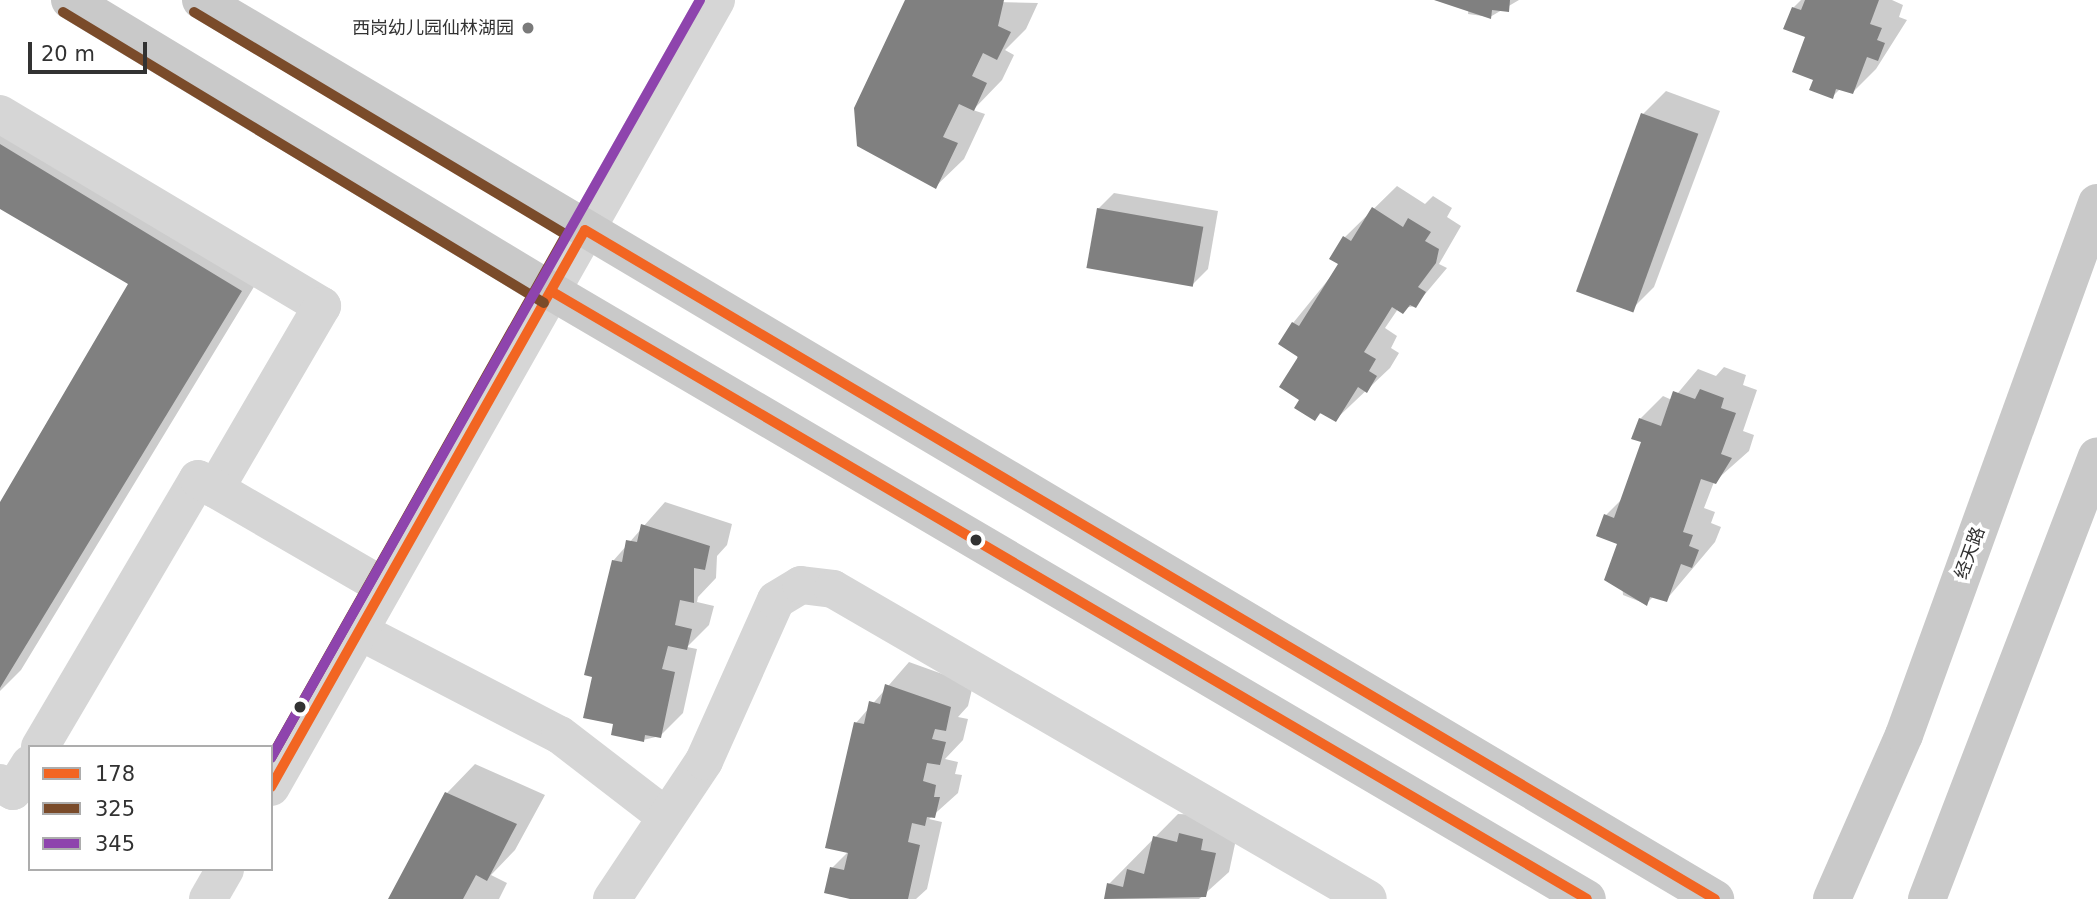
<!DOCTYPE html>
<meta charset="utf-8">
<style>
body{margin:0}
#map{position:relative;width:2097px;height:899px;overflow:hidden;background:#fff;font-family:"DejaVu Sans","Noto Sans SC",sans-serif}
div>[style]{position:absolute}
.shadow>*{inset:0;background:#0003}
.building>*{inset:0;background:#808080;transform-origin:0 0}
.minor>*{height:38px;margin:-19px;padding:0 19px;transform-origin:19px;border-radius:19px;background:#d6d6d6}
.major>*{height:38px;margin:-19px;padding:0 19px;transform-origin:19px;border-radius:19px;background:#c9c9c9}
.bus-1>*{height:10px;margin:-5px;padding:0 5px;transform-origin:5px;border-radius:5px;background:#f26522}
.bus-2>*{height:10px;margin:-5px;padding:0 5px;transform-origin:5px;border-radius:5px;background:#7a4b2a}
.bus-3>*{height:10px;margin:-5px;padding:0 5px;transform-origin:5px;border-radius:5px;background:#8e44ad}
.dots>*{width:19px;height:19px;translate:-50% -50%;box-sizing:border-box;border:4px solid #fff;border-radius:50%}
span{translate:-50% -50%;white-space:nowrap;text-align:center;line-height:1.15;-webkit-text-stroke:7px #fff;paint-order:stroke}
.poi-label{font-size:18px;color:#323232}
.right{translate:-100% -50%;text-align:right}
.street-label{font-size:18px;color:#323232}
.legend{position:absolute;left:28px;top:745px;width:245px;height:126px;box-sizing:border-box;background:#fff;border:2px solid #adadad;margin:0;padding:9px 12px;list-style:none;font-size:21px;color:#323232}
.legend li{display:flex;align-items:center;gap:14px;height:35px}
.legend b{width:35px;border:2px solid #adadad}
.scale{position:absolute;left:28px;top:42px;width:119px;height:32px;box-sizing:border-box;border:4px solid #323232;border-top:0;padding-left:9px;font-size:21px;line-height:24px;white-space:nowrap;color:#323232;-webkit-text-stroke:5px #fff;paint-order:stroke}
</style>
<div id="map">
<div class="shadow">
<div style="clip-path:polygon(906px 0,1038px 3px,1026px 29px,1005px 50px,1014px 55px,1002px 80px,973px 110px,985px 114px,964px 159px,935px 187px)"></div>
<div style="clip-path:polygon(1435px 0,1519px 0,1490px 17px,1468px 14px,1469px 5px)"></div>
<div style="clip-path:polygon(1801px 0,1892px 0,1903px 5px,1899px 17px,1907px 20px,1876px 69px,1853px 92px,1841px 88px,1832px 97px,1815px 79px,1807px 36px,1793px 8px)"></div>
<div style="clip-path:polygon(1666px 91px,1720px 111px,1654px 287px,1631px 310px,1643px 114px)"></div>
<div style="clip-path:polygon(0 99px,269px 262px,21px 670px,0 691px,0 505px,131px 284px,0 207px)"></div>
<div style="clip-path:polygon(1397px 186px,1425px 204px,1433px 196px,1452px 208px,1447px 217px,1461px 226px,1439px 264px,1447px 268px,1415px 306px,1398px 309px,1385px 328px,1397px 336px,1391px 348px,1399px 353px,1390px 368px,1335px 420px,1322px 412px,1315px 419px,1302px 399px,1293px 323px,1341px 264px,1332px 258px,1345px 237px)"></div>
<div style="clip-path:polygon(1114px 193px,1218px 211px,1208px 269px,1192px 285px,1098px 209px)"></div>
<div style="clip-path:polygon(1724px 367px,1746px 375px,1743px 385px,1757px 390px,1743px 431px,1754px 435px,1749px 451px,1714px 482px,1704px 508px,1715px 512px,1711px 523px,1721px 527px,1715px 542px,1666px 600px,1654px 596px,1646px 604px,1623px 595px,1619px 543px,1606px 515px,1623px 498px,1644px 441px,1640px 419px,1663px 396px,1672px 400px,1698px 369px,1716px 376px)"></div>
<div style="clip-path:polygon(665px 502px,732px 524px,727px 545px,717px 556px,716px 578px,698px 597px,697px 602px,714px 606px,709px 625px,687px 647px,697px 649px,683px 713px,660px 736px,643px 740px,613px 561px)"></div>
<div style="clip-path:polygon(909px 662px,973px 685px,968px 706px,958px 717px,968px 719px,963px 740px,945px 759px,958px 762px,955px 774px,962px 775px,958px 793px,929px 819px,942px 822px,927px 889px,916px 899px,856px 899px,832px 868px,848px 852px,856px 723px)"></div>
<div style="clip-path:polygon(475px 764px,545px 795px,515px 850px,491px 875px,507px 883px,499px 899px,390px 899px,447px 793px)"></div>
<div style="clip-path:polygon(1178px 814px,1225px 816px,1238px 830px,1229px 872px,1199px 899px,1105px 899px,1109px 884px)"></div>
</div>
<div class="building">
<div style="clip-path:polygon(905px 0,1004px 0,998px 26px,1011px 32px,997px 60px,983px 53px,972px 76px,987px 83px,974px 111px,959px 104px,943px 137px,958px 143px,936px 189px,857px 146px,854px 108px)"></div>
<div style="clip-path:polygon(1434px 0,1510px 0,1509px 12px,1492px 10px,1491px 19px)"></div>
<div style="clip-path:polygon(1805px 0,1879px 0,1870px 24px,1882px 28px,1877px 40px,1885px 43px,1878px 61px,1867px 57px,1853px 94px,1836px 89px,1833px 99px,1809px 90px,1813px 80px,1792px 72px,1805px 37px,1783px 29px,1792px 7px,1801px 10px)"></div>
<div style="left:1641px;top:113px;width:61px;height:190px;rotate:20deg"></div>
<div style="clip-path:polygon(0 144px,242px 291px,0 688px,0 502px,128px 284px,0 209px)"></div>
<div style="clip-path:polygon(1372px 207px,1403px 227px,1408px 218px,1431px 232px,1425px 241px,1439px 249px,1436px 263px,1418px 287px,1426px 292px,1416px 308px,1410px 305px,1403px 314px,1392px 307px,1364px 352px,1376px 359px,1369px 371px,1377px 376px,1367px 393px,1358px 387px,1336px 422px,1320px 413px,1315px 421px,1294px 408px,1299px 400px,1279px 387px,1298px 357px,1278px 344px,1292px 322px,1299px 326px,1338px 264px,1329px 259px,1343px 236px,1351px 241px)"></div>
<div style="left:1097px;top:208px;width:108px;height:61px;rotate:10deg"></div>
<div style="clip-path:polygon(1700px 389px,1724px 398px,1721px 408px,1736px 413px,1721px 454px,1732px 458px,1716px 484px,1701px 479px,1683px 532px,1693px 535px,1689px 546px,1699px 550px,1692px 568px,1681px 564px,1667px 602px,1650px 597px,1647px 606px,1604px 580px,1617px 544px,1596px 536px,1604px 514px,1614px 518px,1641px 442px,1631px 439px,1639px 418px,1661px 426px,1673px 391px,1695px 399px)"></div>
<div style="clip-path:polygon(641px 524px,710px 546px,705px 570px,694px 568px,694px 603px,680px 600px,675px 625px,692px 629px,687px 650px,668px 646px,662px 669px,675px 672px,661px 738px,645px 735px,644px 742px,611px 735px,613px 724px,583px 718px,592px 677px,584px 675px,612px 560px,622px 562px,626px 540px,637px 542px)"></div>
<div style="clip-path:polygon(885px 684px,951px 707px,946px 731px,935px 729px,932px 739px,946px 742px,940px 765px,927px 763px,923px 781px,936px 785px,934px 797px,940px 797px,935px 818px,927px 817px,925px 826px,912px 823px,908px 842px,920px 845px,908px 899px,850px 899px,824px 893px,830px 867px,844px 870px,848px 853px,825px 848px,854px 722px,864px 724px,869px 701px,880px 704px)"></div>
<div style="clip-path:polygon(445px 792px,517px 824px,487px 881px,476px 875px,463px 899px,388px 899px)"></div>
<div style="clip-path:polygon(1179px 833px,1203px 839px,1201px 850px,1216px 853px,1206px 897px,1104px 899px,1107px 883px,1123px 887px,1127px 869px,1144px 874px,1153px 836px,1177px 842px)"></div>
</div>
<div class="minor">
<div style="left:0;top:114px;width:375px;rotate:30.8deg"></div>
<div style="left:322px;top:306px;width:212px;rotate:120.3deg"></div>
<div style="left:359px;top:631px;width:226px;rotate:27.4deg"></div>
<div style="left:560px;top:735px;width:133px;rotate:37.6deg"></div>
<div style="left:40px;top:747px;width:311px;rotate:-59.5deg"></div>
<div style="left:198px;top:479px;width:215px;rotate:30.1deg"></div>
<div style="left:0;top:783px;width:15px;rotate:32deg"></div>
<div style="left:13px;top:791px;width:32px;rotate:-58deg"></div>
<div style="left:271px;top:787px;width:904px;rotate:-60.51deg"></div>
<div style="left:208px;top:899px;width:34px;rotate:-60deg"></div>
<div style="left:612px;top:899px;width:166px;rotate:-56.3deg"></div>
<div style="left:704px;top:761px;width:176px;rotate:-65.9deg"></div>
<div style="left:776px;top:600px;width:29px;rotate:-31deg"></div>
<div style="left:801px;top:585px;width:32px;rotate:7deg"></div>
<div style="left:833px;top:589px;width:618px;rotate:30.09deg"></div>
</div>
<div class="major">
<div style="left:70px;top:0;width:562px;rotate:31.17deg"></div>
<div style="left:551px;top:291px;width:1201px;rotate:30.41deg"></div>
<div style="left:201px;top:0;width:1761px;rotate:30.7deg"></div>
<div style="left:1832px;top:899px;width:179px;rotate:-66.3deg"></div>
<div style="left:1904px;top:735px;width:566px;rotate:-70.06deg"></div>
<div style="left:1927px;top:899px;width:474px;rotate:-69deg"></div>
</div>
<div class="bus-1">
<div style="left:551px;top:291px;width:1201px;rotate:30.41deg"></div>
<div style="left:271px;top:787px;width:639px;rotate:-60.59deg"></div>
<div style="left:585px;top:230px;width:1313px;rotate:30.63deg"></div>
</div>
<div class="bus-2">
<div style="left:63px;top:12px;width:562px;rotate:31.17deg"></div>
<div style="left:194px;top:12px;width:434px;rotate:30.9deg"></div>
<div style="left:566px;top:235px;width:600px;rotate:119.43deg"></div>
</div>
<div class="bus-3">
<div style="left:271px;top:758px;width:871px;rotate:-60.49deg"></div>
</div>
<div class="dots">
<div style="left:528px;top:28px;background:#7a7a7a"></div>
<div style="left:976px;top:540px;background:#323232"></div>
<div style="left:300px;top:707px;background:#323232"></div>
</div>
<div class="poi-label">
<span class="right" style="left:514px;top:28px">西岗幼儿园仙林湖园</span>
</div>
<div class="street-label">
<span style="left:1970px;top:553px;rotate:-70deg">经天路</span>
</div>
<ul class="legend">
<li><b style="height:9px;background:#f26522"></b>178</li>
<li><b style="height:9px;background:#7a4b2a"></b>325</li>
<li><b style="height:9px;background:#8e44ad"></b>345</li>
</ul>
<div class="scale">20 m</div>
</div>
